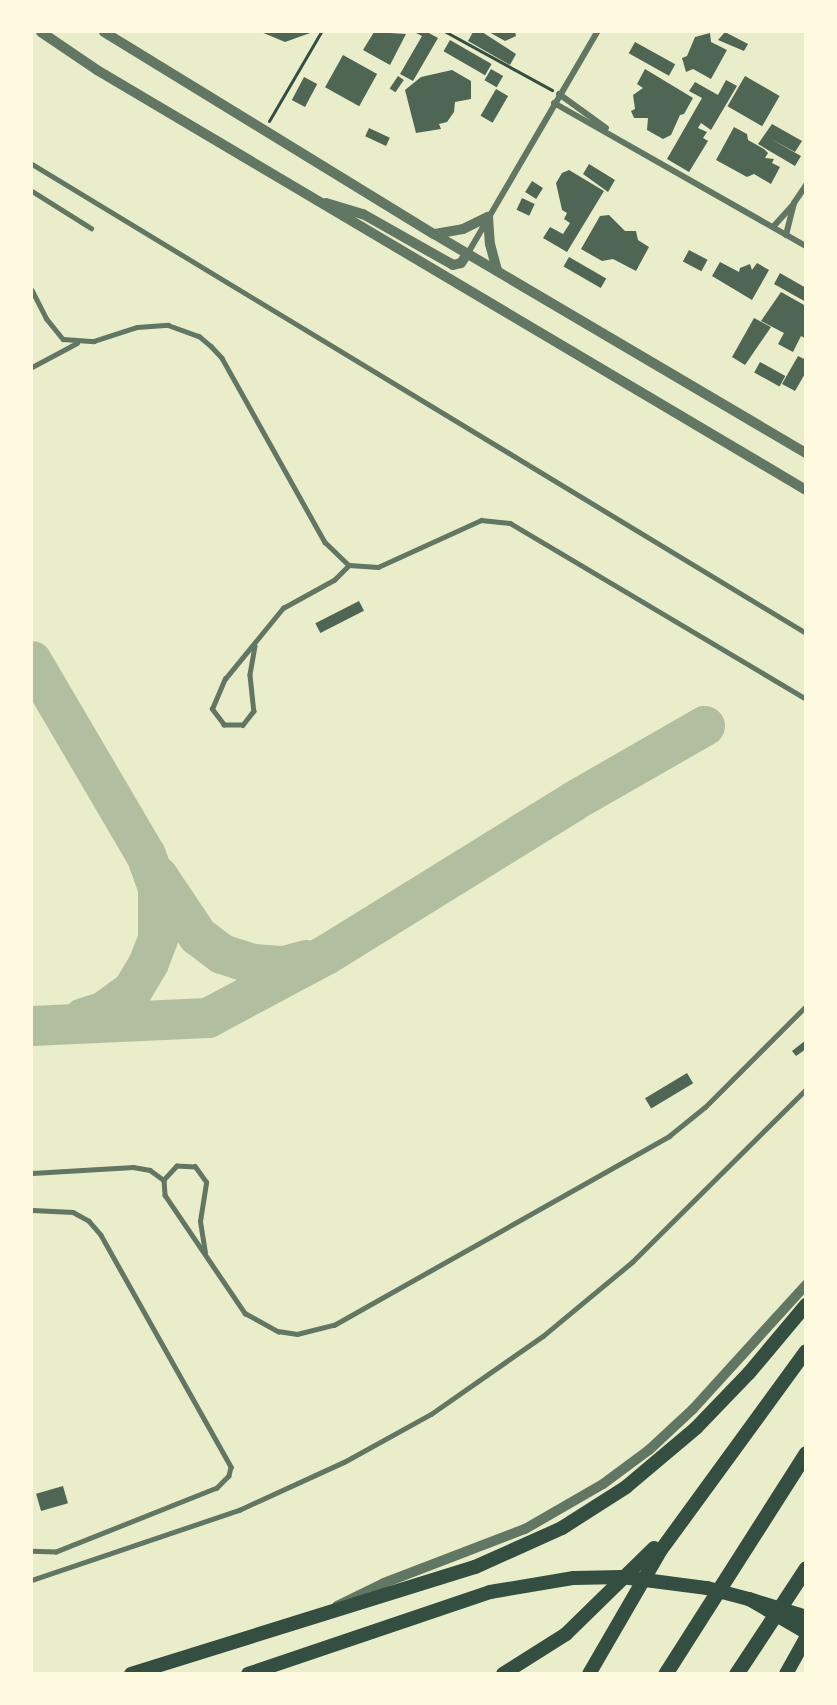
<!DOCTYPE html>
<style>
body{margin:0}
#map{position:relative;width:837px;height:1705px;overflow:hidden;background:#e9edc9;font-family:"Fira Sans",sans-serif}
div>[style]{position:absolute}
.taxiway>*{height:40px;margin:-20px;padding:0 20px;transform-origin:20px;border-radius:20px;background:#b2bea0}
.building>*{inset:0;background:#4f6655;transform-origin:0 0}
.path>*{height:3px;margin:-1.5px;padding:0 1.5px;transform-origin:1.5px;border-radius:1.5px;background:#344e41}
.service>*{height:4.5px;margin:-2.25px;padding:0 2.25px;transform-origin:2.25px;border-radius:2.25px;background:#617663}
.minor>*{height:6px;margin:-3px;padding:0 3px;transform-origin:3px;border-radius:3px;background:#617663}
.tertiary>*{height:10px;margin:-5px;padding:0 5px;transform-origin:5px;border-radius:5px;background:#617663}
.primary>*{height:14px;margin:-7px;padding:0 7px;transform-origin:7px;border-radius:7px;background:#344e41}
.trunk>*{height:14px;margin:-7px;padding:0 7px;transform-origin:7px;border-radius:7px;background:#344e41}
.motorway>*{height:15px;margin:-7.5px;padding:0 7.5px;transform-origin:7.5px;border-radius:7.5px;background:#344e41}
span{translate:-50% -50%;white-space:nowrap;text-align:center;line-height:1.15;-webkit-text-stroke:4.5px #fefae0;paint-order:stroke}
.frame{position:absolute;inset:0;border:33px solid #fefae0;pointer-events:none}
</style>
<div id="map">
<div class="taxiway">
<div style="left:32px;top:661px;width:225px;rotate:59.6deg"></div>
<div style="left:146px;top:855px;width:35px;rotate:70deg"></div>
<div style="left:158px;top:888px;width:51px;rotate:90deg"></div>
<div style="left:158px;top:939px;width:26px;rotate:111deg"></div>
<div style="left:149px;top:963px;width:33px;rotate:121deg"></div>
<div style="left:132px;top:991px;width:36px;rotate:144deg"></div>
<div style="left:103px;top:1012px;width:21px;rotate:163deg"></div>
<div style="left:158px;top:876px;width:72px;rotate:56.3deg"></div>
<div style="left:198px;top:936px;width:30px;rotate:37deg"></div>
<div style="left:222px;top:954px;width:32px;rotate:18deg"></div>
<div style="left:252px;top:964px;width:32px;rotate:4deg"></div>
<div style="left:284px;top:966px;width:23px;rotate:-15deg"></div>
<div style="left:32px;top:1026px;width:176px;rotate:-2.6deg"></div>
<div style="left:208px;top:1018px;width:134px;rotate:-28.1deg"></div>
<div style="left:326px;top:955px;width:292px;rotate:-31.8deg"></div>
<div style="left:574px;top:801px;width:151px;rotate:-29.8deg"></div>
</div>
<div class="building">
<div style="clip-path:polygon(261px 32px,313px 32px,285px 42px)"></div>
<div style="clip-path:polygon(374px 32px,406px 34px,390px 65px,363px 50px)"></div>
<div style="clip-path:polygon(414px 32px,427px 32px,438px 38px,413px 81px,400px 74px,422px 36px)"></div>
<div style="clip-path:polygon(473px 32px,482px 32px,516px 54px,510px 65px,468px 41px)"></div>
<div style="clip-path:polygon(489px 32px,515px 32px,516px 36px,505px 41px)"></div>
<div style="clip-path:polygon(725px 32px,748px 44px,744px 51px,718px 40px)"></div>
<div style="clip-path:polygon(710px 33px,711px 42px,727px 50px,711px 79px,693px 69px,686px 72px,682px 58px,687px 56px,695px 37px)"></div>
<div style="left:450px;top:40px;width:48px;height:13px;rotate:30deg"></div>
<div style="left:635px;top:42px;width:46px;height:13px;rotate:29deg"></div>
<div style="left:343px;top:55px;width:39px;height:37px;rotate:29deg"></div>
<div style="left:491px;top:69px;width:14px;height:13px;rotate:30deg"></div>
<div style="clip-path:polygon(645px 69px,693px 98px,684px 114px,680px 115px,671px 135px,663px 139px,647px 130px,648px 118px,634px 118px,631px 111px,635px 109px,633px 95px,643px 88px,637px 84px)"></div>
<div style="clip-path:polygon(452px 70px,471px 81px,471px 99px,455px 102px,454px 112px,447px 122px,439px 124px,441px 129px,416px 133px,405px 90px,421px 77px)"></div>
<div style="left:398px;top:76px;width:7px;height:15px;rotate:34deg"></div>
<div style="left:745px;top:76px;width:40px;height:35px;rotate:30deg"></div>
<div style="left:304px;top:77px;width:15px;height:26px;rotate:28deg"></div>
<div style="clip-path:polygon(726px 80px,737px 86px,711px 130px,701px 123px,698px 128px,707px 132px,703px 138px,708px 141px,689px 172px,667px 159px,702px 98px,689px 91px,695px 82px,718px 95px)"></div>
<div style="left:496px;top:89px;width:14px;height:31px;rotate:30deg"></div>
<div style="clip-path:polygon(772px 124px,802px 141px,795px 152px,769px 138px,801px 156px,795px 166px,758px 144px)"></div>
<div style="clip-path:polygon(734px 127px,747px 134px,748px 140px,764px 149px,768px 153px,765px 158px,774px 159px,772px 163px,780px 167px,771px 184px,754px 174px,747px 177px,716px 160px)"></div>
<div style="left:369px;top:128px;width:23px;height:9px;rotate:25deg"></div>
<div style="clip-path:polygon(589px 164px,615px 180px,608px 192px,583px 174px)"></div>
<div style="clip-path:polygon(569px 170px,604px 191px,567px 252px,543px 238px,550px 227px,563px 234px,570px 223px,564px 219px,567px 213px,562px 210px,556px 183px,562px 173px)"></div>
<div style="left:532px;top:181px;width:13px;height:13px;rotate:32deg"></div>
<div style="left:522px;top:198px;width:14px;height:13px;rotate:25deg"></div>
<div style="clip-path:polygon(609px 215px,625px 231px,636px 231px,638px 240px,649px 247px,636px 271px,613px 259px,602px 261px,581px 249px,600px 216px)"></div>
<div style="left:689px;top:250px;width:21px;height:13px;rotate:28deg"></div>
<div style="left:569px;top:257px;width:43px;height:11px;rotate:30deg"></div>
<div style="clip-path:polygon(720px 262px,739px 272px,740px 268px,750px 264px,752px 270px,757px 263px,769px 270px,752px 300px,712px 276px)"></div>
<div style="clip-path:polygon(780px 273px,806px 288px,806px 302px,774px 284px)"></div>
<div style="clip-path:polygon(781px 292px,806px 306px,806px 339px,801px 336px,793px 352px,778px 344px,784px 333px,761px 321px)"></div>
<div style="clip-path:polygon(754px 318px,771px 327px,745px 365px,732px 357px)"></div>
<div style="clip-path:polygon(798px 356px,806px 360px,806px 372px,795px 391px,782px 384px)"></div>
<div style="left:760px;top:362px;width:29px;height:12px;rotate:29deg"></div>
<div style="left:359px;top:601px;width:11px;height:49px;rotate:63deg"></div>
<div style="clip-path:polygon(806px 1040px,806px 1049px,796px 1056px,792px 1051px)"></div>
<div style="left:687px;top:1073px;width:12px;height:49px;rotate:59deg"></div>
<div style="left:63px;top:1486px;width:18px;height:28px;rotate:74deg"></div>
</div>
<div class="path">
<div style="left:446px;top:32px;width:121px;rotate:28.7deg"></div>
<div style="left:269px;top:121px;width:103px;rotate:-59.7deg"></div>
</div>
<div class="service">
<div style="left:32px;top:164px;width:905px;rotate:31.21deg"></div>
<div style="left:32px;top:191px;width:70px;rotate:32.1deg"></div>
<div style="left:32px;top:290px;width:31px;rotate:63deg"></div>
<div style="left:46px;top:318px;width:27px;rotate:51deg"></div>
<div style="left:63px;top:339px;width:31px;rotate:4deg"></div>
<div style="left:94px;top:341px;width:45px;rotate:-18deg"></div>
<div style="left:137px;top:327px;width:31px;rotate:-4deg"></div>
<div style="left:168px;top:325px;width:33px;rotate:20deg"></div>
<div style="left:199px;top:336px;width:16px;rotate:40deg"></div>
<div style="left:211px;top:346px;width:16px;rotate:47deg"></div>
<div style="left:222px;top:358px;width:211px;rotate:60.8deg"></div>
<div style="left:325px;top:542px;width:33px;rotate:44deg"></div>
<div style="left:349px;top:565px;width:29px;rotate:4deg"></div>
<div style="left:378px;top:567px;width:113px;rotate:-24.5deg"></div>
<div style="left:481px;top:520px;width:29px;rotate:6deg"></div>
<div style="left:510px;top:523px;width:344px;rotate:30.7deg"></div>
<div style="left:32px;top:367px;width:51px;rotate:-28.1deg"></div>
<div style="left:255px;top:646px;width:29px;rotate:100deg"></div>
<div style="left:250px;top:675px;width:36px;rotate:84deg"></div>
<div style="left:254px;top:711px;width:18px;rotate:128deg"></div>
<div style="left:243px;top:725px;width:19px;rotate:180deg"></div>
<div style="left:224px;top:725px;width:20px;rotate:-127deg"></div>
<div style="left:212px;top:709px;width:33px;rotate:-67deg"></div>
<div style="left:225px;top:679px;width:92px;rotate:-50.8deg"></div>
<div style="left:283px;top:608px;width:58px;rotate:-28.8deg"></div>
<div style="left:334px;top:580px;width:21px;rotate:-45deg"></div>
<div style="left:32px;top:1173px;width:101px;rotate:-3.4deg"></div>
<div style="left:133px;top:1167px;width:17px;rotate:10deg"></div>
<div style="left:150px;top:1170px;width:17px;rotate:36deg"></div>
<div style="left:32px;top:1210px;width:41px;rotate:2.8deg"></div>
<div style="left:73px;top:1212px;width:18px;rotate:29deg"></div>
<div style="left:89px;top:1221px;width:18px;rotate:49deg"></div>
<div style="left:101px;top:1235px;width:266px;rotate:60.7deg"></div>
<div style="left:231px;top:1467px;width:9px;rotate:103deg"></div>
<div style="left:229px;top:1476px;width:17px;rotate:135deg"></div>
<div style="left:217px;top:1488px;width:173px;rotate:158.3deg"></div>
<div style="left:56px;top:1552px;width:24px;rotate:-178deg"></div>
<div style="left:205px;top:1253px;width:32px;rotate:-99deg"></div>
<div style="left:200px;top:1221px;width:39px;rotate:-81deg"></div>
<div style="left:206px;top:1182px;width:19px;rotate:-126deg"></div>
<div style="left:195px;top:1167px;width:18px;rotate:-177deg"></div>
<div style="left:177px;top:1166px;width:19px;rotate:133deg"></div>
<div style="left:164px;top:1180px;width:15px;rotate:86deg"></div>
<div style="left:165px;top:1195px;width:143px;rotate:55.9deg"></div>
<div style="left:245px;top:1313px;width:38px;rotate:29deg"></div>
<div style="left:278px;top:1331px;width:19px;rotate:9deg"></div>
<div style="left:297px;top:1334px;width:38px;rotate:-14deg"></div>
<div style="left:334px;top:1325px;width:385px;rotate:-29.4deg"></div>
<div style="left:669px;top:1136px;width:46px;rotate:-38.9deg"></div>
<div style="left:705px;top:1107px;width:143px;rotate:-45deg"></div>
<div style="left:32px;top:1580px;width:219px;rotate:-18.7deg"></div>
<div style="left:239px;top:1510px;width:115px;rotate:-24.6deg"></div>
<div style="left:344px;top:1462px;width:99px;rotate:-28.9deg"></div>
<div style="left:431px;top:1414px;width:136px;rotate:-34.9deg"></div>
<div style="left:543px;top:1336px;width:116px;rotate:-39.7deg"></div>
<div style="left:632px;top:1262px;width:245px;rotate:-44.8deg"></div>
</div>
<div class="minor">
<div style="left:559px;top:94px;width:58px;rotate:35.9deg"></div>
<div style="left:554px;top:103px;width:290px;rotate:29.6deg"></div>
<div style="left:773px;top:227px;width:31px;rotate:-48deg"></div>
<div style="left:786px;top:235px;width:33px;rotate:-76deg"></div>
<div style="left:794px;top:203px;width:22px;rotate:-56deg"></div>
<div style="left:468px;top:253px;width:256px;rotate:-59.7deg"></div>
</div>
<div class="tertiary">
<div style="left:41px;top:32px;width:68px;rotate:34.2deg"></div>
<div style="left:97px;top:70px;width:824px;rotate:30.64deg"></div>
<div style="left:104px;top:32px;width:387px;rotate:31.5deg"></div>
<div style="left:434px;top:234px;width:432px;rotate:30.5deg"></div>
<div style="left:326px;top:203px;width:39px;rotate:17deg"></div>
<div style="left:363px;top:214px;width:103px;rotate:29.5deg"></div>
<div style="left:453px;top:265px;width:8px;rotate:-14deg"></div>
<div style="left:461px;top:263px;width:12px;rotate:-55deg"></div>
<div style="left:488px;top:217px;width:27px;rotate:86deg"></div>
<div style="left:490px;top:244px;width:27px;rotate:75deg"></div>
<div style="left:435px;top:234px;width:28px;rotate:-10deg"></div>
<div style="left:463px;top:229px;width:28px;rotate:-26deg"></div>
<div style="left:337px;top:1606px;width:52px;rotate:-26.1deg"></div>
<div style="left:384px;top:1583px;width:151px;rotate:-21deg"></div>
<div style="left:525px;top:1529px;width:90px;rotate:-30deg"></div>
<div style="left:603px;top:1484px;width:57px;rotate:-36.5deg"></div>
<div style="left:649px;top:1450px;width:60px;rotate:-43deg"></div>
<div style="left:693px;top:1409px;width:168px;rotate:-47.7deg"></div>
</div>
<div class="primary">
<div style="left:248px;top:1674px;width:256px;rotate:-18.7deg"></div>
<div style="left:490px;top:1592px;width:85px;rotate:-9.5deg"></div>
<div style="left:574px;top:1578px;width:48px;rotate:-1.2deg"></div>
<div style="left:622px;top:1577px;width:86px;rotate:7.4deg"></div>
<div style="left:707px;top:1588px;width:43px;rotate:14.7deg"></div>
<div style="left:749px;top:1599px;width:66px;rotate:30.1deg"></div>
</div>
<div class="trunk">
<div style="left:749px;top:1599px;width:60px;rotate:17.5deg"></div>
<div style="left:131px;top:1674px;width:360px;rotate:-17.3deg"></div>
<div style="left:475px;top:1567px;width:95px;rotate:-24.1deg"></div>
<div style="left:562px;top:1528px;width:76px;rotate:-32.6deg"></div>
<div style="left:626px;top:1487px;width:92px;rotate:-40.1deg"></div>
<div style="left:696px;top:1428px;width:76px;rotate:-46.1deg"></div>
<div style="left:749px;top:1373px;width:89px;rotate:-50deg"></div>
<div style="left:503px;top:1674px;width:75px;rotate:-32.4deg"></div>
<div style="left:566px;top:1634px;width:123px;rotate:-44.3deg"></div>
<div style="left:589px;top:1674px;width:143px;rotate:-59.9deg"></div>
<div style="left:661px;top:1550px;width:246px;rotate:-53.9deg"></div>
<div style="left:786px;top:1674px;width:41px;rotate:-60.9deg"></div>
</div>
<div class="motorway">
<div style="left:665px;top:1674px;width:262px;rotate:-57.5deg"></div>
<div style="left:736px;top:1674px;width:127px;rotate:-56.6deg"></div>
</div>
<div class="frame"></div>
</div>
